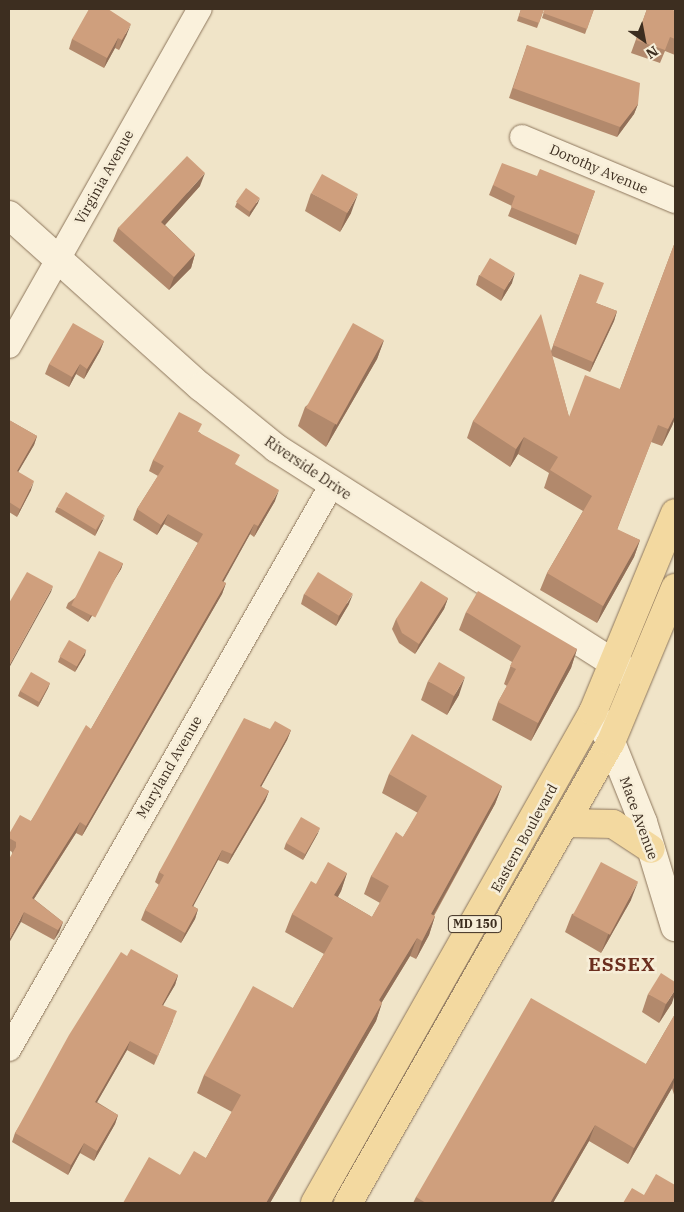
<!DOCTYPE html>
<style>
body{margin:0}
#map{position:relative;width:684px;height:1212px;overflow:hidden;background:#f0e4c8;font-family:"IBM Plex Serif",serif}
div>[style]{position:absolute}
.roads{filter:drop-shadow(0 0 1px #8d765c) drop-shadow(0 0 1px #8d765c)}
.street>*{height:24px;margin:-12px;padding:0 12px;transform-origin:12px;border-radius:12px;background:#faf1dc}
.secondary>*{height:28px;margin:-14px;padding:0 14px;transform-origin:14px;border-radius:14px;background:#faf1dc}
.primary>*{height:28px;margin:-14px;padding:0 14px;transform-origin:14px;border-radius:14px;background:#f3d9a0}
.wall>*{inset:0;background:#b2896c}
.shaded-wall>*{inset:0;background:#916f58}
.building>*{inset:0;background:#cf9f7d;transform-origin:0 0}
span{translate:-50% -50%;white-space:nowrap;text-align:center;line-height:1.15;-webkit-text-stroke:5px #f7eed8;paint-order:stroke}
.shield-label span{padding:1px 4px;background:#f7eed8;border:1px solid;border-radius:4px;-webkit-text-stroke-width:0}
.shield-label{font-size:12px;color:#3d2e20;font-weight:700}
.street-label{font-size:14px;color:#3d2e20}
.district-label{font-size:19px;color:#6b2e1e;font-weight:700;letter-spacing:1px}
.frame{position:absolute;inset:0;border:10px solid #3d2e20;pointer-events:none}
.north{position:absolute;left:619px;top:15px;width:50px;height:50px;-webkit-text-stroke:4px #f7eed8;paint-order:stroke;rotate:147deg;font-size:14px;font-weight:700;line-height:20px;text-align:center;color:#3d2e20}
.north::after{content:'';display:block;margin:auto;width:18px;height:22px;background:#3d2e20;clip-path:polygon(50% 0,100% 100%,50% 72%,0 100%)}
</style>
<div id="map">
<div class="roads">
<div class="street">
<div style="left:522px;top:137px;width:166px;rotate:22.7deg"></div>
<div style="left:9px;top:346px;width:387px;rotate:-60.5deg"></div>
<div style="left:9px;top:1049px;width:649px;rotate:-60.23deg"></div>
</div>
<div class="secondary">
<div style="left:9px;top:215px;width:258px;rotate:41.9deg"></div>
<div style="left:201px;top:387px;width:97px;rotate:39.1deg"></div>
<div style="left:276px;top:448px;width:424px;rotate:32.5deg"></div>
<div style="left:593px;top:712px;width:35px;rotate:59deg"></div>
<div style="left:611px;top:742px;width:86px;rotate:68.2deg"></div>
<div style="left:643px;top:822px;width:110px;rotate:73.1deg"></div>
</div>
<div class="primary">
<div style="left:567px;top:823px;width:46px;rotate:1.2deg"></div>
<div style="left:613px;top:824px;width:45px;rotate:33.3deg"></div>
<div style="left:315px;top:1203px;width:564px;rotate:-60.48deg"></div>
<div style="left:593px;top:712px;width:215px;rotate:-67.6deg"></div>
<div style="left:348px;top:1203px;width:531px;rotate:-60.3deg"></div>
<div style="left:611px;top:742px;width:167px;rotate:-67.4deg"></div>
</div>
</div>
<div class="wall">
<div style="clip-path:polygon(521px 9px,544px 9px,537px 28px,517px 21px)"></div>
<div style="clip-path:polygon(545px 9px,594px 9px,585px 34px,542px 18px)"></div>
<div style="clip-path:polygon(647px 9px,675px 11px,675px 55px,665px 51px,660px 63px,631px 53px)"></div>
<div style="clip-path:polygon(127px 34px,119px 50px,115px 48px,104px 68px,69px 49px,72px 39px)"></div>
<div style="clip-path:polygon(527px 45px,638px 104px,634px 114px,617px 137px,509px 98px)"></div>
<div style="clip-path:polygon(537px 176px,595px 191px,576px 245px,508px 216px,512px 206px,489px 195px,493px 185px)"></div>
<div style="clip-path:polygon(200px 186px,165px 225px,195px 254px,191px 268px,169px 290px,113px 241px,118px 228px)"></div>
<div style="clip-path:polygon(311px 193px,351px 213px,340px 232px,305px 211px)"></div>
<div style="clip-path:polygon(237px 202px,258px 203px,249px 217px,235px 207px)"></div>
<div style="clip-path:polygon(675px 242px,675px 418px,672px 426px,662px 446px,651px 442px,617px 530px,640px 540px,634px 557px,597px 623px,540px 590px,547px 573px,583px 511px,544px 488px,549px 473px,518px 454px,510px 467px,467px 438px,473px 421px,551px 351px,580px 274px,596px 303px,617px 311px,614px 321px,590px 372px,552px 356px,569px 417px,620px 389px)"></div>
<div style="clip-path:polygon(479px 275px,512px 283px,501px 301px,476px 285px)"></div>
<div style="clip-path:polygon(384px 340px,377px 359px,326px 447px,298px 426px,305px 407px)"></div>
<div style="clip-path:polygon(104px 341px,100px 351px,84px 379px,76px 374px,69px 387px,45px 374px,49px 364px)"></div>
<div style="clip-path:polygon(9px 420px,37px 436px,34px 445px,18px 472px,31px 490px,17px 517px,9px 512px)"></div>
<div style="clip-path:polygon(199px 432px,275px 501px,254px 537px,250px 534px,223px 582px,226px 583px,222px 594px,82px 836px,76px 833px,34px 899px,63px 922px,59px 932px,54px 940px,21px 922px,12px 852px,9px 850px,9px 834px,31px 821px,91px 729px,198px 543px,164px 524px,157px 535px,133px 520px,137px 509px,158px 476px,149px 471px,153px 460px)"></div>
<div style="clip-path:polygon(57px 507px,103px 520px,95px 536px,55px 512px)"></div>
<div style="clip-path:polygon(123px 563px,121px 569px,88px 622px,66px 608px,68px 603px)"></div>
<div style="clip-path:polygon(304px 594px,349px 604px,336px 626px,301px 604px)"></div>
<div style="clip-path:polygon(448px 598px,444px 609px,415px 654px,399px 643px,392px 629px,396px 619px)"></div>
<div style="clip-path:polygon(466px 612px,577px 649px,571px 668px,531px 741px,492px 720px,498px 702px,507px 686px,504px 684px,512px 662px,459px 630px)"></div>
<div style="clip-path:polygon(85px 655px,75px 672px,58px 662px,60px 657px)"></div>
<div style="clip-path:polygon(428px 681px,459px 695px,447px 715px,421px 700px)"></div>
<div style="clip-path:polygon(50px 683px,48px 688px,38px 707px,18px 696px,20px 691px)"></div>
<div style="clip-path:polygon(270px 729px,291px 730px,287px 740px,261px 787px,269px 791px,265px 801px,228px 864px,218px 860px,193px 906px,198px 909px,195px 919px,181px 943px,141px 920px,145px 910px,159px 885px,155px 882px,159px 872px)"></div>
<div style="clip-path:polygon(389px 774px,502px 786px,495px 804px,434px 916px,435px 916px,429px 935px,416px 959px,410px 956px,382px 1002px,376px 1021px,270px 1203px,180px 1175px,206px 1158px,232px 1112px,197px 1093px,204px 1075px,293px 1008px,324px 954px,285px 932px,292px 914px,316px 884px,347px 873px,341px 891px,338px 897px,372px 917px,380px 903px,364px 894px,371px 876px,403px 837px,418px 813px,382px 793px)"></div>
<div style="clip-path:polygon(318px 833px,303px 860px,284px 849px,286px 843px)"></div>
<div style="clip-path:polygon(631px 900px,601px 953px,565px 932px,572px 914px)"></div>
<div style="clip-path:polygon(127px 956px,178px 975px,175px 985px,163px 1005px,173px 1021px,154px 1065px,127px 1050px,97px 1102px,118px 1115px,115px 1124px,94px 1161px,80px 1153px,68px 1175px,12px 1142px,15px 1133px)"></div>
<div style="clip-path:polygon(648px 994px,672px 1003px,659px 1023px,642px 1012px)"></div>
<div style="clip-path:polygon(675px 1014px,675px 1098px,672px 1088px,628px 1164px,589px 1141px,553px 1203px,413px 1203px,416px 1197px,646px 1064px)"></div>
</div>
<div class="shaded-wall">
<div style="clip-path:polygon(131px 24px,127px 34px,119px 50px,122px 40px)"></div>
<div style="clip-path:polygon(118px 38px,115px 48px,104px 68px,107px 58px)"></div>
<div style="clip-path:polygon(638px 104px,634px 114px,617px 137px,620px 127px)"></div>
<div style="clip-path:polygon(205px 173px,200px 186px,156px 235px,161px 222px)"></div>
<div style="clip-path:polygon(358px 194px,351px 213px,340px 232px,347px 213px)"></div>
<div style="clip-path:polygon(260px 198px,258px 203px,249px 217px,250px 212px)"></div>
<div style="clip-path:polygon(195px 254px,191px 268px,169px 290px,174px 277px)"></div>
<div style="clip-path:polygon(515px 273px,512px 283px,501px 301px,504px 291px)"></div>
<div style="clip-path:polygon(617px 311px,614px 321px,590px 372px,593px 362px)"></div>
<div style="clip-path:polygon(384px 340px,377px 359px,326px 447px,333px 428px)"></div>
<div style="clip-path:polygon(104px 341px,100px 351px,84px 379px,87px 369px)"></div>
<div style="clip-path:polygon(80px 364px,76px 374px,69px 387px,72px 377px)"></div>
<div style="clip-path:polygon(675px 415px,675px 418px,672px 426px,662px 446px,668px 429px)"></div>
<div style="clip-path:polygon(37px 436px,34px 445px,14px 479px,17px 471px)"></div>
<div style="clip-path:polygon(524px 437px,518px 454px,510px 467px,516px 449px)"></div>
<div style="clip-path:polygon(34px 481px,31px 490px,17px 517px,20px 509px)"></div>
<div style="clip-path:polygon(279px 490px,275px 501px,254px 537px,258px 526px)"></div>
<div style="clip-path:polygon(168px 514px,164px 524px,157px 535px,161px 525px)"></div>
<div style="clip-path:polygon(105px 515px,103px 520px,95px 536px,97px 530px)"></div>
<div style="clip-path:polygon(254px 524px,250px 534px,218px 592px,222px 581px)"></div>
<div style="clip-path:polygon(640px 540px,634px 557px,597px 623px,603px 606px)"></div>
<div style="clip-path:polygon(123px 563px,121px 569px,88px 622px,90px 617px)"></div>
<div style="clip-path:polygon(226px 583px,222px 594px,82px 836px,86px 826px)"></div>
<div style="clip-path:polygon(53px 586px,51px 592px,9px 668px,10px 664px)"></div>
<div style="clip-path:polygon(353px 594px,349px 604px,336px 626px,339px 616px)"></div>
<div style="clip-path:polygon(448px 598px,444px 609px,415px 654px,419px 644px)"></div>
<div style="clip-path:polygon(577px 649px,571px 668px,531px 741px,538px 723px)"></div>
<div style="clip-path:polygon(86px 650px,85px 655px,75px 672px,77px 666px)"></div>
<div style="clip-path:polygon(465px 677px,459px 695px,447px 715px,454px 696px)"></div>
<div style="clip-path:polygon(50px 683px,48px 688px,38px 707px,40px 702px)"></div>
<div style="clip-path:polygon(291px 730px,287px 740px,256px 796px,260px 786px)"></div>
<div style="clip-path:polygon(502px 786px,495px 804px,424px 932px,431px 914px)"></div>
<div style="clip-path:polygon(269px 791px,265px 801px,228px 864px,232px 854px)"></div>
<div style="clip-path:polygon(80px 822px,76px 833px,28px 908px,32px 898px)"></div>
<div style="clip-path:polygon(320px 828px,318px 833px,303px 860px,305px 855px)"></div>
<div style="clip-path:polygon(222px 850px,218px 860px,188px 916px,192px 906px)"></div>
<div style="clip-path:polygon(347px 873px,341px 891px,328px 913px,334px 895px)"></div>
<div style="clip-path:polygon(638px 882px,631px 900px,601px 953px,608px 935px)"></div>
<div style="clip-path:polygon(198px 909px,195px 919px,181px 943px,185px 933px)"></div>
<div style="clip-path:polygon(24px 912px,21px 922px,9px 943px,9px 940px)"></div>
<div style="clip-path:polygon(435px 916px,429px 935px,416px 959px,422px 941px)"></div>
<div style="clip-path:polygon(63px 922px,59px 932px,54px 940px,58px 930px)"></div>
<div style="clip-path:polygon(417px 938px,410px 956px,372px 1018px,379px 1000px)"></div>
<div style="clip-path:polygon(178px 975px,175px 985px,158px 1014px,162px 1005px)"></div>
<div style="clip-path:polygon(675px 990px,675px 994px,672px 1003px,659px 1023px,666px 1004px)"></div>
<div style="clip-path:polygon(382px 1003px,376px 1021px,270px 1203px,266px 1203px)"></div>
<div style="clip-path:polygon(130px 1041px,127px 1050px,92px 1111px,95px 1102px)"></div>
<div style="clip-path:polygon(675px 1076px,675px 1079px,672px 1088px,628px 1164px,634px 1148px)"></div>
<div style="clip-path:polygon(118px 1115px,115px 1124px,94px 1161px,97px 1151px)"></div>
<div style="clip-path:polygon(595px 1125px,589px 1141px,553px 1203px,550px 1203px)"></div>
<div style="clip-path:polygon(84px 1143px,80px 1153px,68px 1175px,71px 1165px)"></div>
</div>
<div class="building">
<div style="clip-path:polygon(89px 9px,108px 9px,131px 24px,122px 40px,118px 38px,107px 58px,72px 39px)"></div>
<div style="clip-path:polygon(521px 9px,544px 9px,539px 23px,519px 16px)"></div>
<div style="clip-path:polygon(545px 9px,594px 9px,587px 29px,543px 13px)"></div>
<div style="clip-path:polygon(647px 9px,671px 9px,675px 11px,675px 39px,670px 37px,665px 50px,636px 40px)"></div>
<div style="clip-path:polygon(527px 45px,640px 83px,638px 104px,620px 127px,513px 88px)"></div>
<div style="clip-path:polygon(187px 156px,205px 173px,161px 222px,195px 254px,174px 277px,118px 228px)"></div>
<div style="clip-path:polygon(502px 163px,537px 176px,540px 169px,595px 191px,579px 235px,511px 207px,515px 196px,493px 185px)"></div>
<div style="left:322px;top:174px;width:41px;height:22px;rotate:29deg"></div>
<div style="left:246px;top:188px;width:17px;height:17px;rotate:36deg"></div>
<div style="clip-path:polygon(675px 242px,675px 415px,668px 429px,658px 425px,617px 529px,640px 540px,603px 606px,547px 573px,592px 496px,550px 470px,558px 457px,524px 437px,516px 449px,473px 421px,541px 314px,569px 417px,585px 375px,620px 389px)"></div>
<div style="left:490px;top:258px;width:29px;height:20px;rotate:31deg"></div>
<div style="clip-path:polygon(580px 274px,604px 283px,596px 303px,617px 311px,593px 362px,553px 345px)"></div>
<div style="clip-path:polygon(73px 323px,104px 341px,87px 369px,80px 364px,72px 377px,49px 364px)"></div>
<div style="left:353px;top:323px;width:35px;height:97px;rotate:29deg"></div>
<div style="clip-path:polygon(179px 412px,202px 424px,198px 432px,240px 455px,235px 464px,279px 490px,258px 526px,254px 524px,222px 581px,226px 583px,86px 826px,80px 822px,32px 898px,63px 922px,58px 930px,24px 912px,9px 940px,9px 859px,16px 847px,16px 842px,9px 838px,9px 834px,20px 815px,31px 821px,86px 725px,91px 729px,203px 534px,168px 514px,161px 525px,137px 509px,164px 466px,153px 460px)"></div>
<div style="clip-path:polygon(9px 420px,37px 436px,17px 471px,34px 481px,20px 509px,9px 502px)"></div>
<div style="left:66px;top:492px;width:45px;height:17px;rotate:31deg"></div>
<div style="left:99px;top:551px;width:27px;height:61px;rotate:27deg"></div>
<div style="clip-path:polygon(27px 572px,53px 586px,10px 664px,9px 663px,9px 603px)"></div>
<div style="left:318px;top:572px;width:41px;height:26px;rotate:32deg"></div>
<div style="clip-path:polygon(421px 581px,448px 598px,419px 644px,402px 633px,396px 619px)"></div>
<div style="clip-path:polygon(478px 591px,577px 649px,538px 723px,498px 702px,516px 669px,510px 666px,521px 646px,466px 612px)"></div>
<div style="left:69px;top:640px;width:20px;height:19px;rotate:30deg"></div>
<div style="left:439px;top:662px;width:30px;height:22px;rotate:30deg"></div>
<div style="left:31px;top:672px;width:22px;height:22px;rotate:30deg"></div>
<div style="clip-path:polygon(244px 718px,270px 729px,275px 721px,291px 730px,260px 786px,269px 791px,232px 854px,222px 850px,192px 906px,198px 909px,185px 933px,145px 910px,164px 875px,159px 872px)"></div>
<div style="clip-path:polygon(412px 734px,502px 786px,431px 914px,435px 916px,422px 941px,417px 938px,379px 1000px,382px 1003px,266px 1203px,123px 1203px,149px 1157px,180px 1175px,194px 1151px,206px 1158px,241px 1095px,204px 1075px,253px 986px,293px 1008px,333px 938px,292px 914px,311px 881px,316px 884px,328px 862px,347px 873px,334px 895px,372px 917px,389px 886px,371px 876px,396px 832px,403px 837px,427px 796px,389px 774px)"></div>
<div style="left:301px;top:817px;width:22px;height:30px;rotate:30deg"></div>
<div style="left:601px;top:862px;width:42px;height:60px;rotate:28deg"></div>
<div style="clip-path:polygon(131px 949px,178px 975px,162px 1005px,177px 1011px,158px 1056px,130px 1041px,95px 1102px,118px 1115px,97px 1151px,84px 1143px,71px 1165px,15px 1133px,69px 1035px,121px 952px,127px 956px)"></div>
<div style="clip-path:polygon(661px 973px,675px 982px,675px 990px,666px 1004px,648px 994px)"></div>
<div style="clip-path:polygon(531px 998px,646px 1064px,675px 1014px,675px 1076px,634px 1148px,595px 1125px,550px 1203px,426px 1203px,416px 1197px)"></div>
<div style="clip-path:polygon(656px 1174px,675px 1185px,675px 1203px,623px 1203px,632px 1188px,644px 1195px)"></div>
</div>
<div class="shield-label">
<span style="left:475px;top:924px">MD 150</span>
</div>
<div class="street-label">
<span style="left:599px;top:169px;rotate:23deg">Dorothy Avenue</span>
<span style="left:104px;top:177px;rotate:-61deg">Virginia Avenue</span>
<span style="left:308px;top:468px;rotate:34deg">Riverside Drive</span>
<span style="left:169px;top:767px;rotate:-60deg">Maryland Avenue</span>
<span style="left:639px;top:818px;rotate:70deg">Mace Avenue</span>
<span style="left:524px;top:838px;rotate:-61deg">Eastern Boulevard</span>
</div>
<div class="district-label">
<span style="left:622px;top:965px">ESSEX</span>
</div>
<div class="frame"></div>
<div class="north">N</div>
</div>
